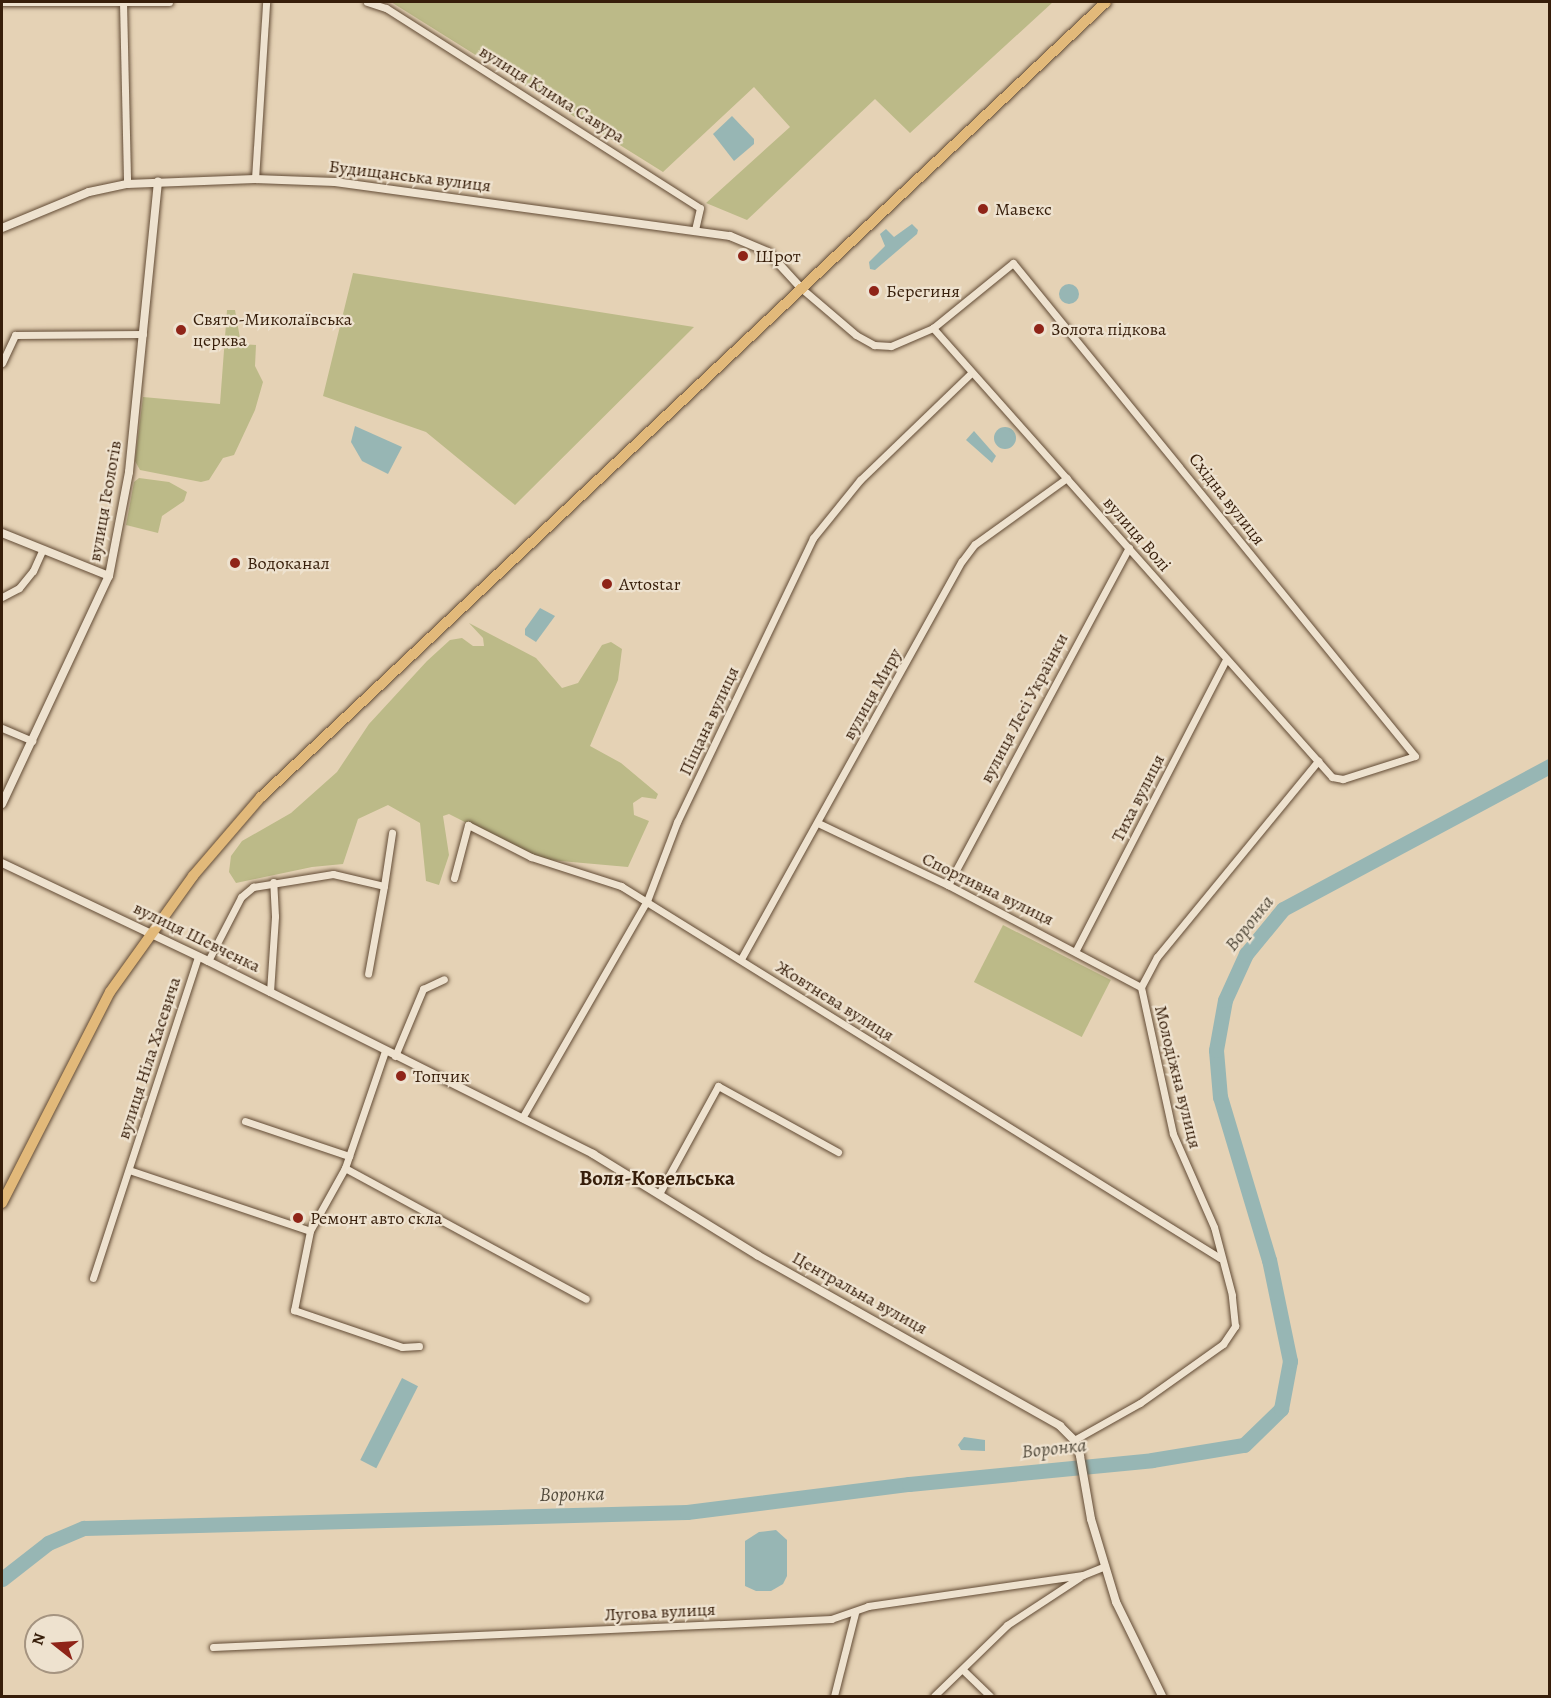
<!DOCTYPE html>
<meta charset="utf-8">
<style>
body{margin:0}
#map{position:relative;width:1551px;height:1698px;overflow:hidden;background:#e5d2b5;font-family:Alegreya,serif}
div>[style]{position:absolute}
.green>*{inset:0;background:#bcba88;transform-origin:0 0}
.water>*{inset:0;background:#97b6b4;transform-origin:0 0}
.round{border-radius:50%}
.river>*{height:15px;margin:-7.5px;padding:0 7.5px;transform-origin:7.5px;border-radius:7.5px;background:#97b6b4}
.roads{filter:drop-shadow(0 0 2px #624b35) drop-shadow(0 0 2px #624b35)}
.minor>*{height:7px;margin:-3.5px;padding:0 3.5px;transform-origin:3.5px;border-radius:3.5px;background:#eee2cf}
.tertiary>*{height:8px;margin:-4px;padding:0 4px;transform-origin:4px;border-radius:4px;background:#eee2cf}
.trunk>*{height:10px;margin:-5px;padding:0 5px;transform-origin:5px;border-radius:5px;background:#e2b97a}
.dots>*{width:16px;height:16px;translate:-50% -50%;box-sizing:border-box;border:3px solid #eee2cf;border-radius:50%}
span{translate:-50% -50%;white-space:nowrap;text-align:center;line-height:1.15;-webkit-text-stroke:4.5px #eee2cf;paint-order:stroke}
.street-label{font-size:18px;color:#371e0a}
.poi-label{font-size:18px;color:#371e0a}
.left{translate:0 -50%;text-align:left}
.water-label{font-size:20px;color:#544c3d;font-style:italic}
.quarter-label{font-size:21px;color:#371e0a;font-weight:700}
.frame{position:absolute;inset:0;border:3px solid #371e0a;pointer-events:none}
.north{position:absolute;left:24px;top:1614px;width:60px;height:60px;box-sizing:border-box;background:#eee2cf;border:2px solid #a59480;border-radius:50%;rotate:287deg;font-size:16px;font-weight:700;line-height:24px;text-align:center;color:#371e0a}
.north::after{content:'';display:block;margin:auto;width:21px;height:27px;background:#8f2418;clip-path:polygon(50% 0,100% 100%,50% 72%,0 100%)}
</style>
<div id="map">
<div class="green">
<div style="clip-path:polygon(391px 2px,1053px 2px,910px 133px,875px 99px,747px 220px,706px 203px,790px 127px,754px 87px,663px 172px)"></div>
<div style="clip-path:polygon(353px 273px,694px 327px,515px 505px,426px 432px,323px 396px)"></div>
<div style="clip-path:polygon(227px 310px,235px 310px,241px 344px,256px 345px,255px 366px,263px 382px,255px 410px,234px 455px,223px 458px,209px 480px,201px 482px,140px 470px,135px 461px,143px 397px,220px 404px)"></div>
<div style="clip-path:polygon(139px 478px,169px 482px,187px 492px,184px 501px,162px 516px,158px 533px,126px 525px,134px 482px)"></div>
<div style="clip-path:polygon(469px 623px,536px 658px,562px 688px,578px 683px,602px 645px,611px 642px,622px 649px,618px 680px,590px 746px,621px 763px,658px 794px,656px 799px,642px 797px,633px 803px,634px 815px,649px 821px,628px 867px,538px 859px,449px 814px,443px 816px,449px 855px,439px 885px,426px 881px,420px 823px,388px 805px,358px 819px,343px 864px,312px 867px,236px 883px,229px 872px,231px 856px,242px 841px,291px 813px,337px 772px,369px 724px,427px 661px,450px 640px,462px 638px,473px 646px,484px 646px,483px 638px)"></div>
<div style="left:1003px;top:925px;width:121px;height:64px;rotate:27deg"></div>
</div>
<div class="water">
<div style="clip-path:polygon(732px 116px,754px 139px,754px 144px,734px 161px,713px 134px)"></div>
<div style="clip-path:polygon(912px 224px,918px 230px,917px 234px,875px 270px,870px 269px,869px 262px,885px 246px,880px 234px,886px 229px,894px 237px)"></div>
<div class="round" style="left:1059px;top:284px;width:20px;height:20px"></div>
<div style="clip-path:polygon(355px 426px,402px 447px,388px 474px,362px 461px,351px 442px)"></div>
<div class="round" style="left:994px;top:427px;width:22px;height:22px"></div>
<div style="clip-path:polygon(974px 431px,996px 456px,992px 463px,966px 440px)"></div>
<div style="clip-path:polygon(540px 608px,555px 616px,536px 642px,525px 635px,525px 629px)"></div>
<div style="left:402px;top:1378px;width:18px;height:92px;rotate:27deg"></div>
<div style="clip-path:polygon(964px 1437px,985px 1440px,985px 1451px,961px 1450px,958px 1445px)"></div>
<div style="clip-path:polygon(776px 1530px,787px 1540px,787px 1576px,783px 1584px,771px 1591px,756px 1591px,745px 1586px,745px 1541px,759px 1532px)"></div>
</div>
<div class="river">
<div style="left:2px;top:1579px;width:58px;rotate:-38deg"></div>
<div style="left:48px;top:1543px;width:39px;rotate:-23deg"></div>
<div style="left:84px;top:1528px;width:603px;rotate:-1.52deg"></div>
<div style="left:687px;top:1512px;width:224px;rotate:-7.2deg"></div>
<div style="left:909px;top:1484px;width:244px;rotate:-5.6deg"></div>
<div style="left:1152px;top:1460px;width:93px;rotate:-9.3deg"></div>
<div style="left:1244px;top:1445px;width:52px;rotate:-44.2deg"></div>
<div style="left:1281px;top:1409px;width:49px;rotate:-79.4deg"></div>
<div style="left:1290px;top:1361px;width:103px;rotate:-101.7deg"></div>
<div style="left:1269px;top:1260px;width:170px;rotate:-106.7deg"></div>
<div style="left:1220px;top:1097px;width:47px;rotate:-94.9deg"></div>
<div style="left:1216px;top:1050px;width:51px;rotate:-79.8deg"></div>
<div style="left:1225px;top:1000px;width:51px;rotate:-65.5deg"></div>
<div style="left:1246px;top:954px;width:58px;rotate:-50.6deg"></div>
<div style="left:1283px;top:909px;width:303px;rotate:-28.2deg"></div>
</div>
<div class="roads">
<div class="minor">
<div style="left:2px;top:2px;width:167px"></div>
<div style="left:123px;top:2px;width:182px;rotate:88.7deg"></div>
<div style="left:367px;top:2px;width:20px;rotate:18deg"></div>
<div style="left:386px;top:8px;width:372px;rotate:32.5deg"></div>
<div style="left:700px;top:208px;width:22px;rotate:103deg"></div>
<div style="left:255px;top:179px;width:177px;rotate:-86.4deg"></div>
<div style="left:801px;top:288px;width:72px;rotate:40.5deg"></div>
<div style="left:856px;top:335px;width:21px;rotate:29deg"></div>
<div style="left:874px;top:345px;width:17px;rotate:3deg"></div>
<div style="left:891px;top:346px;width:46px;rotate:-23.2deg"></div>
<div style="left:933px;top:328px;width:103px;rotate:-39.1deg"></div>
<div style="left:1013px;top:263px;width:636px;rotate:50.81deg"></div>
<div style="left:1415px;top:756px;width:76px;rotate:162.3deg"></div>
<div style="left:1343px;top:779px;width:11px;rotate:-170deg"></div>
<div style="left:1332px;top:777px;width:601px;rotate:-131.63deg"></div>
<div style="left:2px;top:363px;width:31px;rotate:-65deg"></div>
<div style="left:15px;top:335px;width:128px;rotate:-0.4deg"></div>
<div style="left:2px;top:597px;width:19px;rotate:-28deg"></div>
<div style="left:19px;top:588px;width:22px;rotate:-51deg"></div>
<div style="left:33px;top:571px;width:24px;rotate:-66deg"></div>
<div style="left:2px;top:728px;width:33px;rotate:23deg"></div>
<div style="left:818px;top:823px;width:144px;rotate:25.5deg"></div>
<div style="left:948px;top:885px;width:218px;rotate:27.9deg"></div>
<div style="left:454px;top:878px;width:55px;rotate:-75.2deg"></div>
<div style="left:468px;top:825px;width:71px;rotate:26.9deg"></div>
<div style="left:531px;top:857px;width:95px;rotate:17.9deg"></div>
<div style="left:621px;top:886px;width:705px;rotate:31.84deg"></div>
<div style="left:948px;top:885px;width:383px;rotate:-61.8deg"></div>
<div style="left:384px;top:886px;width:54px;rotate:-81.4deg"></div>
<div style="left:1076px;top:950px;width:326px;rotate:-62.7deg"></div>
<div style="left:741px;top:959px;width:455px;rotate:-61deg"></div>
<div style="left:962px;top:561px;width:21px;rotate:-53deg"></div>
<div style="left:975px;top:544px;width:113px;rotate:-35.7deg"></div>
<div style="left:208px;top:961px;width:72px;rotate:-62.7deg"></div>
<div style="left:241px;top:897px;width:16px;rotate:-40deg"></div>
<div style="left:253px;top:887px;width:81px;rotate:-9.2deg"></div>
<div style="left:333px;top:874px;width:52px;rotate:13.2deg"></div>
<div style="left:384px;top:886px;width:89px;rotate:100.3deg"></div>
<div style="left:270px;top:992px;width:76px;rotate:-86.2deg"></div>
<div style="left:275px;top:916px;width:34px;rotate:-93deg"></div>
<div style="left:385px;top:1051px;width:124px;rotate:108.9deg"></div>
<div style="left:345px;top:1168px;width:72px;rotate:119.1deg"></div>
<div style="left:310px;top:1231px;width:81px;rotate:101.4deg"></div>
<div style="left:294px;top:1310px;width:114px;rotate:18.9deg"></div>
<div style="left:402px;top:1347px;width:17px;rotate:-3deg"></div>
<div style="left:395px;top:1056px;width:73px;rotate:-67.3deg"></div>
<div style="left:423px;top:989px;width:23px;rotate:-25deg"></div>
<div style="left:522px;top:1118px;width:250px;rotate:-60.1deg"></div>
<div style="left:647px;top:901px;width:85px;rotate:-69.2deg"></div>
<div style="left:677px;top:822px;width:315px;rotate:-64.4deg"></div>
<div style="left:813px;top:538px;width:75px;rotate:-51deg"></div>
<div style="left:860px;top:480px;width:154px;rotate:-43.9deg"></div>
<div style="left:245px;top:1121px;width:110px;rotate:18.6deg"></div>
<div style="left:345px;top:1168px;width:274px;rotate:28.5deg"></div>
<div style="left:129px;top:1170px;width:191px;rotate:18.6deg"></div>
<div style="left:660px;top:1192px;width:121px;rotate:-61.3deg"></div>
<div style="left:718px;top:1086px;width:137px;rotate:28.8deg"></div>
<div style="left:93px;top:1278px;width:339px;rotate:-71.9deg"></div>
<div style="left:1074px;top:1440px;width:76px;rotate:-29.3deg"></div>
<div style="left:1140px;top:1403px;width:102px;rotate:-35.4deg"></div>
<div style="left:1223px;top:1344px;width:22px;rotate:-56deg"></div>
<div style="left:1235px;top:1326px;width:31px;rotate:-96deg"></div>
<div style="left:1232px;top:1295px;width:70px;rotate:-104.8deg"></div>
<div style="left:1214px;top:1227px;width:102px;rotate:-113.8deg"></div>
<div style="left:1173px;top:1134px;width:150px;rotate:-102.3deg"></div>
<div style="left:1141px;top:987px;width:34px;rotate:-62deg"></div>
<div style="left:1157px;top:957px;width:254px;rotate:-50.6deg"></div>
<div style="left:213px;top:1647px;width:619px;rotate:-2.59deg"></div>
<div style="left:831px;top:1619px;width:39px;rotate:-19deg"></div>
<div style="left:868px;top:1606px;width:217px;rotate:-8.2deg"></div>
<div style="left:1083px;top:1575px;width:22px;rotate:-22deg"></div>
<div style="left:963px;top:1670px;width:37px;rotate:44deg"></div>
<div style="left:834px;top:1696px;width:86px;rotate:-75.8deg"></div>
<div style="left:934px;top:1696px;width:102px;rotate:-44.2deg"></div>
<div style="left:1007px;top:1625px;width:87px;rotate:-33.3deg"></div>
</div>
<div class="tertiary">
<div style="left:2px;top:228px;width:94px;rotate:-22.5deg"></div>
<div style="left:89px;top:192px;width:39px;rotate:-12deg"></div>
<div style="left:127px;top:184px;width:128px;rotate:-2.2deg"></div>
<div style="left:255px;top:179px;width:80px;rotate:2.1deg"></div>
<div style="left:335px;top:182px;width:399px;rotate:7.8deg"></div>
<div style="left:730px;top:236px;width:41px;rotate:22.8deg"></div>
<div style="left:768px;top:252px;width:49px;rotate:47.5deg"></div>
<div style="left:2px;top:533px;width:115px;rotate:21.9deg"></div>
<div style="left:2px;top:804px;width:252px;rotate:-64.9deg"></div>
<div style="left:109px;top:576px;width:106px;rotate:-79.1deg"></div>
<div style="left:129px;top:472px;width:292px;rotate:-84.3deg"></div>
<div style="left:2px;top:863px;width:228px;rotate:25.4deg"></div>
<div style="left:208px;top:961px;width:431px;rotate:26.6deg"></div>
<div style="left:593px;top:1154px;width:193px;rotate:31.6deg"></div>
<div style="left:757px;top:1255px;width:348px;rotate:29.4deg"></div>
<div style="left:1060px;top:1426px;width:20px;rotate:45deg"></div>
<div style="left:1074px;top:1440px;width:17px;rotate:69deg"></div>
<div style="left:1080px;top:1456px;width:64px;rotate:80.1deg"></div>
<div style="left:1091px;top:1519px;width:87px;rotate:73.2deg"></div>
<div style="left:1116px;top:1602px;width:105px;rotate:63.9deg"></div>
</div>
<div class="trunk">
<div style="left:2px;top:1203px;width:237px;rotate:-62.9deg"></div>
<div style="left:110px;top:992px;width:143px;rotate:-54.4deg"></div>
<div style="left:193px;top:876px;width:104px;rotate:-49.3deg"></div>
<div style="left:261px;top:797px;width:1160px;rotate:-43.25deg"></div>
</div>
</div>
<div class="dots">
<div style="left:983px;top:209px;background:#8f2418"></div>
<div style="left:743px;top:256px;background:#8f2418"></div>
<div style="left:874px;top:291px;background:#8f2418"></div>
<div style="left:1039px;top:329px;background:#8f2418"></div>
<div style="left:181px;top:330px;background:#8f2418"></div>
<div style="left:235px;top:563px;background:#8f2418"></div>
<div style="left:607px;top:584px;background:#8f2418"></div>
<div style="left:401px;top:1076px;background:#8f2418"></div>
<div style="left:298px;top:1218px;background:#8f2418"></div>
</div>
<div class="street-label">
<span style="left:552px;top:94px;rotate:32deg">вулиця Клима Савура</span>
<span style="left:410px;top:176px;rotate:7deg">Будищанська вулиця</span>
<span style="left:1227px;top:499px;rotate:52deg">Східна вулиця</span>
<span style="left:105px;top:501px;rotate:-80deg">вулиця Геологів</span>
<span style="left:1137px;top:534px;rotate:49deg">вулиця Волі</span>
<span style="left:872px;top:694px;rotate:-61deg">вулиця Миру</span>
<span style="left:1024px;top:708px;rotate:-62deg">вулиця Лесі Українки</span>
<span style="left:709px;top:721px;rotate:-65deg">Піщана вулиця</span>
<span style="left:1138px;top:798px;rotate:-63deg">Тиха вулиця</span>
<span style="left:988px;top:889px;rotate:26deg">Спортивна вулиця</span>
<span style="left:197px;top:937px;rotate:26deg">вулиця Шевченка</span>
<span style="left:835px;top:1001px;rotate:32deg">Жовтнева вулиця</span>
<span style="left:149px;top:1058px;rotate:-72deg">вулиця Ніла Хасевича</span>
<span style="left:1178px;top:1077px;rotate:76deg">Молодіжна вулиця</span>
<span style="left:860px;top:1293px;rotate:29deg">Центральна вулиця</span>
<span style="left:660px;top:1612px;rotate:-3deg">Лугова вулиця</span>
</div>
<div class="poi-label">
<span class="left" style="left:995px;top:209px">Мавекс</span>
<span class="left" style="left:755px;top:256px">Шрот</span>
<span class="left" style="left:886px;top:291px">Берегиня</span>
<span class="left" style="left:193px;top:330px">Свято-Миколаївська<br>церква</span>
<span class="left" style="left:1051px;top:329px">Золота підкова</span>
<span class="left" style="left:247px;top:563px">Водоканал</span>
<span class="left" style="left:619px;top:584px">Avtostar</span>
<span class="left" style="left:413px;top:1076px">Топчик</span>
<span class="left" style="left:310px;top:1218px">Ремонт авто скла</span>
</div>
<div class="water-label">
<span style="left:1249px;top:923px;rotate:-51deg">Воронка</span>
<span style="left:1054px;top:1448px;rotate:-6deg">Воронка</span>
<span style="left:572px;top:1494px;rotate:-1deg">Воронка</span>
</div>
<div class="quarter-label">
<span style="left:657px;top:1178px">Воля-Ковельська</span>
</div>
<div class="frame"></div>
<div class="north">N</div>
</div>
